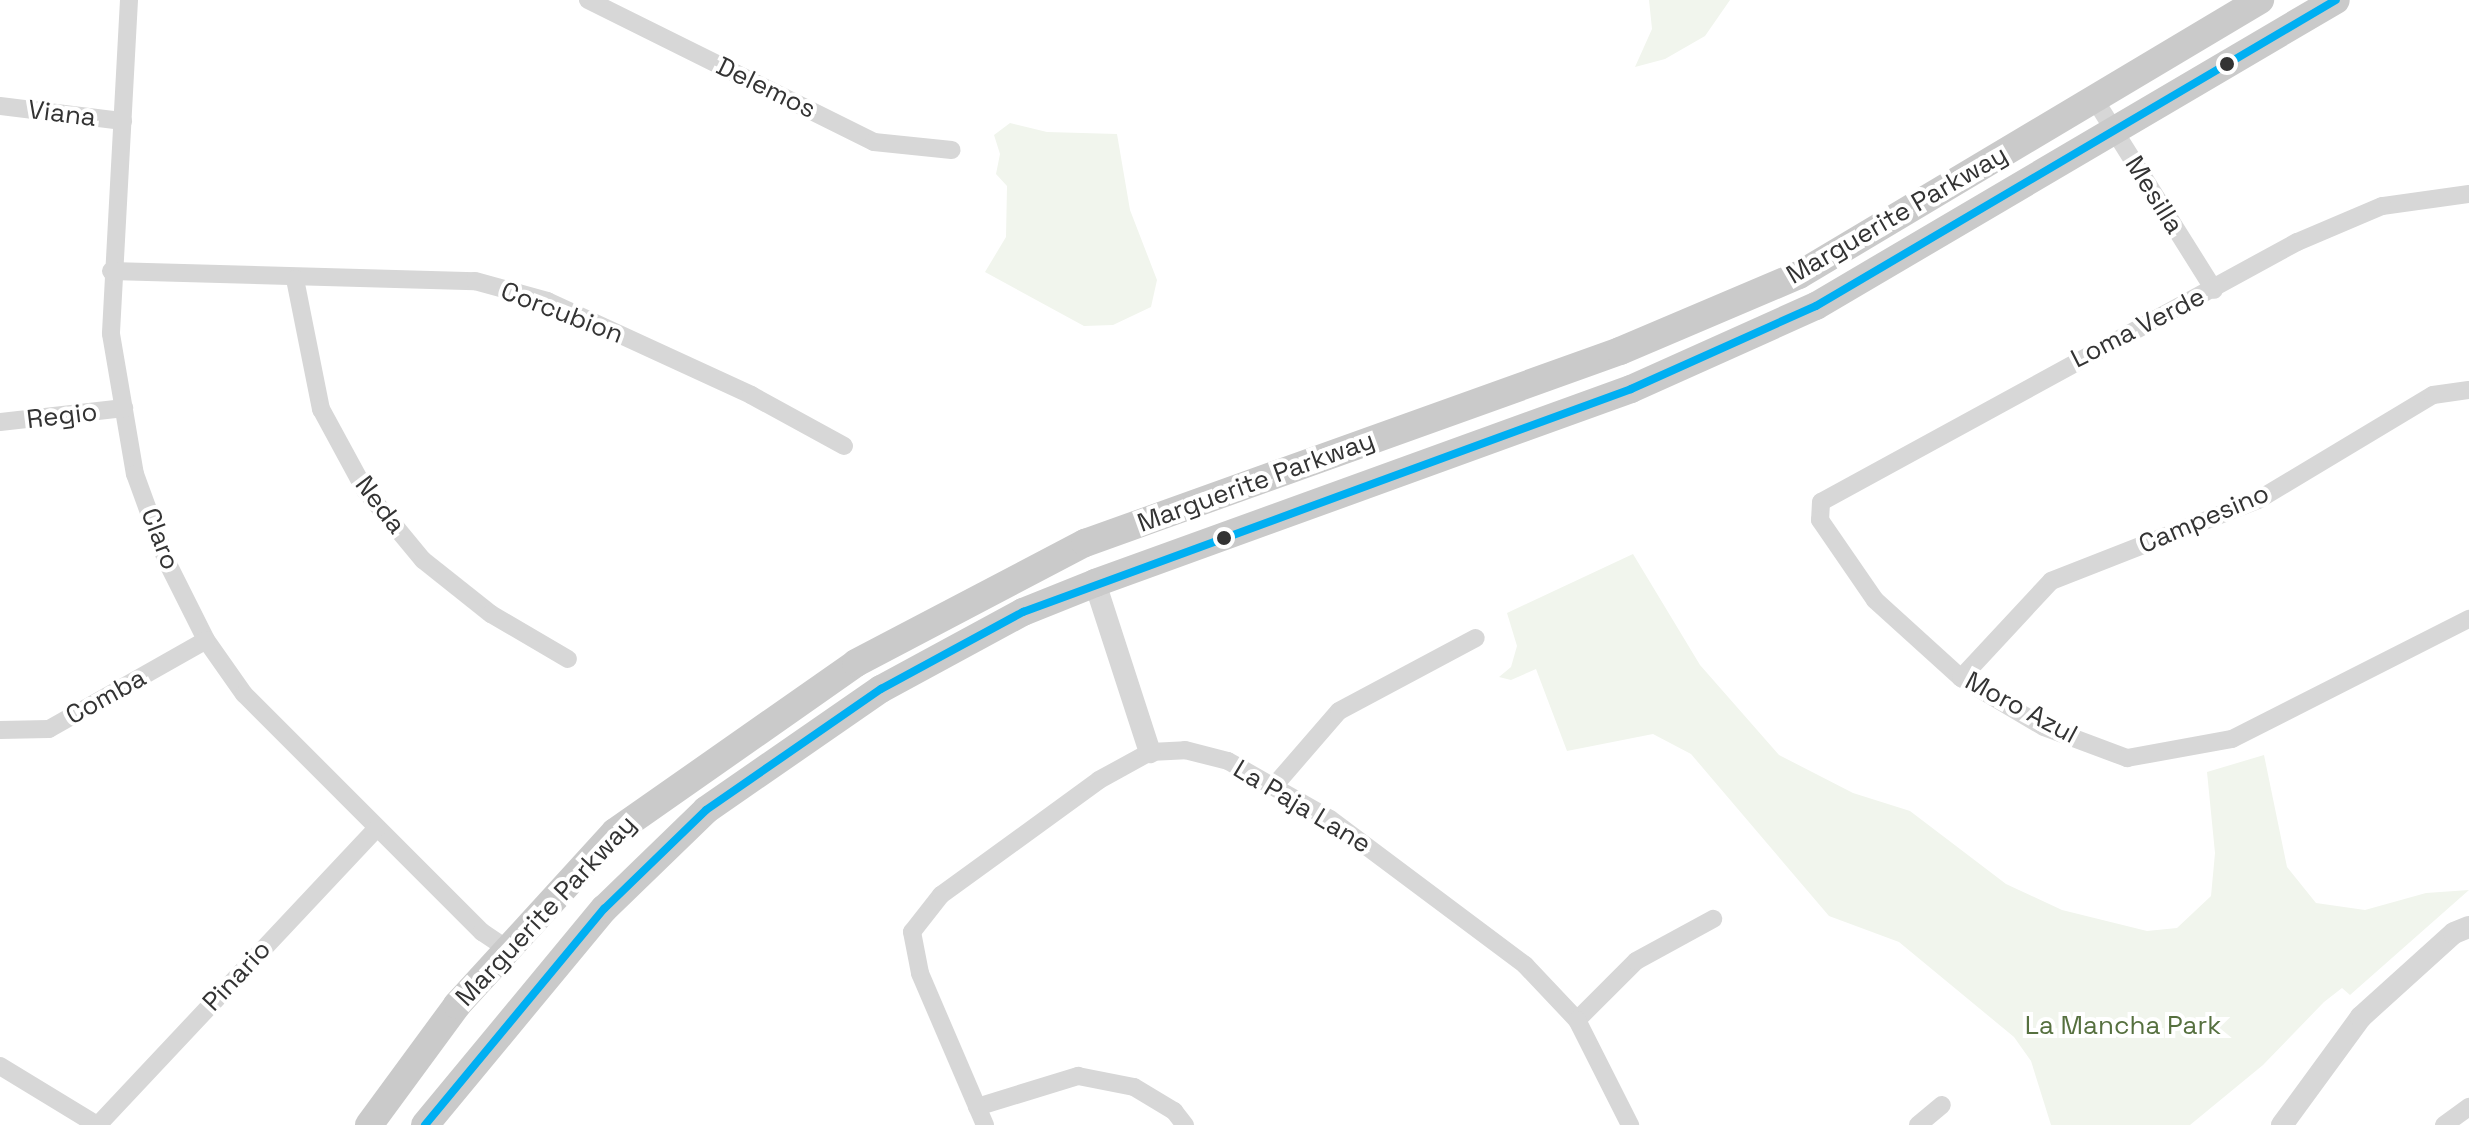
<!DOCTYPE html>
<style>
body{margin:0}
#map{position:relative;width:2469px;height:1125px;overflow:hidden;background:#fff;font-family:"Space Grotesk",sans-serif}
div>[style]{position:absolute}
.green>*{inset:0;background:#f1f5ed}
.minor>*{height:18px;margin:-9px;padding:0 9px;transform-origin:9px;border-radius:9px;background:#d7d7d7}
.tertiary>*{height:22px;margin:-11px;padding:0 11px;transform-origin:11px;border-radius:11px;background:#d7d7d7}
.primary>*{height:28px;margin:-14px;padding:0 14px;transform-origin:14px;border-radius:14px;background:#cacaca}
.bus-1>*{height:8px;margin:-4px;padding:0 4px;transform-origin:4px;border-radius:4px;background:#00aff2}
.dots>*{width:22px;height:22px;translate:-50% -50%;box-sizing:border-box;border:4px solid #fff;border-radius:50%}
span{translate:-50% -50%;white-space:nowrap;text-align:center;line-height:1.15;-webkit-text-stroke:8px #fff;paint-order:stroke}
.street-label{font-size:26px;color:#333}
.park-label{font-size:26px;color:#56703f}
</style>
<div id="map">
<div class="green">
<div style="clip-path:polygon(1649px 0,1730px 0,1705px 36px,1665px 59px,1635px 67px,1652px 29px)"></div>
<div style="clip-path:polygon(1010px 123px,1047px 132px,1117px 134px,1130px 210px,1157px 280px,1151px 307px,1113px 325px,1084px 326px,985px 272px,1006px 237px,1007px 186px,996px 174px,1000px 154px,994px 135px)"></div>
<div style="clip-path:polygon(1633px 554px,1700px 665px,1779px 755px,1853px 793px,1910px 811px,2006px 884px,2062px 910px,2147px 931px,2177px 928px,2211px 896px,2215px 853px,2207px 772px,2264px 755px,2287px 867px,2316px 903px,2365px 910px,2426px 893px,2469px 890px,2350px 995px,2342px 988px,2324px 1002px,2263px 1065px,2190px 1125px,2051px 1125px,2031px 1061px,2014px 1037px,1899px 942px,1829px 916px,1691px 754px,1653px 734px,1567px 751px,1536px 669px,1511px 680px,1499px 677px,1511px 667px,1517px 646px,1507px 613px)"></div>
</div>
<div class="minor">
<div style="left:129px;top:0;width:334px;rotate:93.1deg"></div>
<div style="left:111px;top:334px;width:142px;rotate:80.3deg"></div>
<div style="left:135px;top:474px;width:94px;rotate:70deg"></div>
<div style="left:167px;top:562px;width:87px;rotate:63.4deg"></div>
<div style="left:206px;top:640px;width:66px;rotate:54.9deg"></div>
<div style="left:244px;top:694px;width:337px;rotate:45deg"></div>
<div style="left:482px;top:932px;width:32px;rotate:34deg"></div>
<div style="left:588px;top:0;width:319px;rotate:26.4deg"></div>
<div style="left:874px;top:142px;width:78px;rotate:5.9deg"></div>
<div style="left:2095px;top:100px;width:224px;rotate:57.9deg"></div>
<div style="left:0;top:106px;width:124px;rotate:7deg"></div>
<div style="left:2469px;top:194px;width:88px;rotate:172.1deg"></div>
<div style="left:2382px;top:206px;width:92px;rotate:157deg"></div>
<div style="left:2297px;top:242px;width:542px;rotate:151.36deg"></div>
<div style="left:1821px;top:502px;width:18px;rotate:93deg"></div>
<div style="left:1820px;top:520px;width:97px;rotate:55.5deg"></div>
<div style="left:1875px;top:600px;width:116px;rotate:42.2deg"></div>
<div style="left:1961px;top:678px;width:96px;rotate:30.6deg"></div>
<div style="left:2044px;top:727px;width:89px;rotate:20.5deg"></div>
<div style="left:2127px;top:758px;width:107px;rotate:-10.3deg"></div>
<div style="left:2232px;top:739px;width:266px;rotate:-26.9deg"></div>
<div style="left:111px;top:271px;width:364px;rotate:1.6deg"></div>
<div style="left:475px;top:281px;width:75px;rotate:15.5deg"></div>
<div style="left:547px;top:301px;width:225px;rotate:24.7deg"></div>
<div style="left:751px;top:395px;width:106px;rotate:28.7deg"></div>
<div style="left:295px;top:279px;width:133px;rotate:78.7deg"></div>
<div style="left:321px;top:409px;width:92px;rotate:61.5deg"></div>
<div style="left:365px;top:490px;width:91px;rotate:50.4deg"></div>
<div style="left:423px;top:560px;width:87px;rotate:38.5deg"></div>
<div style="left:491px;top:614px;width:89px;rotate:30.3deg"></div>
<div style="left:0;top:422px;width:125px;rotate:-6.4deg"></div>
<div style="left:1961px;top:678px;width:132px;rotate:-47.1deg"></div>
<div style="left:2051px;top:581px;width:222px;rotate:-21.4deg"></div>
<div style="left:2258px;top:500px;width:204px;rotate:-31deg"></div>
<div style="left:2433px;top:395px;width:36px;rotate:-8deg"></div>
<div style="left:0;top:730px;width:49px;rotate:-1.2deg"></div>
<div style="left:49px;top:729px;width:180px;rotate:-29.5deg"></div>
<div style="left:1274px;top:786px;width:99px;rotate:-49.1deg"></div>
<div style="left:1339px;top:711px;width:155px;rotate:-28.1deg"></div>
<div style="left:1577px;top:1020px;width:83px;rotate:-45deg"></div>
<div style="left:1636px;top:961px;width:88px;rotate:-28.6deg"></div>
<div style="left:0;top:1066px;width:114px;rotate:31.3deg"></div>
<div style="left:977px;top:1107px;width:106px;rotate:-17.1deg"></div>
<div style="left:1078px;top:1076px;width:57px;rotate:11.1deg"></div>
<div style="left:1134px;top:1087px;width:47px;rotate:31deg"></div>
<div style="left:1174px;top:1111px;width:18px;rotate:52deg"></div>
<div style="left:98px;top:1125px;width:407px;rotate:-46.8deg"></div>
<div style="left:985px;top:1125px;width:165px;rotate:-113.2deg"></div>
<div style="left:920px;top:973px;width:42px;rotate:-101deg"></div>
<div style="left:912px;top:932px;width:47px;rotate:-51.9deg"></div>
<div style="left:941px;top:895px;width:195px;rotate:-36deg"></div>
<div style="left:1099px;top:780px;width:58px;rotate:-28.8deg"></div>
<div style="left:1150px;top:752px;width:35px;rotate:-3deg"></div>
<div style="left:1185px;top:750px;width:44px;rotate:14.3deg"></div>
<div style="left:1228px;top:761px;width:117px;rotate:29.6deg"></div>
<div style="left:1330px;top:819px;width:244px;rotate:36.8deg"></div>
<div style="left:1525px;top:965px;width:76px;rotate:46.6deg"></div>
<div style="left:1577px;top:1020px;width:118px;rotate:63.2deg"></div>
<div style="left:1918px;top:1125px;width:31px;rotate:-40deg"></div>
<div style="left:2444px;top:1125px;width:31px;rotate:-36deg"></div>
</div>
<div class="tertiary">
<div style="left:1095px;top:583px;width:178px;rotate:72deg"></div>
<div style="left:2282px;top:1125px;width:134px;rotate:-53.8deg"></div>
<div style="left:2361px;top:1017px;width:125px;rotate:-42.1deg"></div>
<div style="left:2454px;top:933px;width:16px;rotate:-22deg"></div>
</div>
<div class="primary">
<div style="left:369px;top:1125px;width:149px;rotate:-53.7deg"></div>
<div style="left:457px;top:1005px;width:234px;rotate:-47.6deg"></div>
<div style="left:615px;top:832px;width:294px;rotate:-35deg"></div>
<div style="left:856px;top:663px;width:259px;rotate:-27.7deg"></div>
<div style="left:1085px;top:543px;width:568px;rotate:-19.74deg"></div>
<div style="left:1620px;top:351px;width:194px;rotate:-23deg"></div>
<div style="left:1799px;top:275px;width:537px;rotate:-30.82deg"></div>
<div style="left:425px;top:1125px;width:281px;rotate:-50.4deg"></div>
<div style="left:604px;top:909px;width:142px;rotate:-44.1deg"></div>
<div style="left:706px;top:810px;width:213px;rotate:-34.7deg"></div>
<div style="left:881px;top:689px;width:162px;rotate:-28.5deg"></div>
<div style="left:1023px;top:612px;width:78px;rotate:-21.9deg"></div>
<div style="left:1095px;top:583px;width:570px;rotate:-19.9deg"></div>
<div style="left:1631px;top:389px;width:203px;rotate:-24.2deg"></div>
<div style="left:1816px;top:306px;width:603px;rotate:-30.48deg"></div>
</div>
<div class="bus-1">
<div style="left:425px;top:1125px;width:281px;rotate:-50.4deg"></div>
<div style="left:604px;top:909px;width:142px;rotate:-44.1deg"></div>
<div style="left:706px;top:810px;width:213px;rotate:-34.7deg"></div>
<div style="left:881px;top:689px;width:162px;rotate:-28.5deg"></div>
<div style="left:1023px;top:612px;width:648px;rotate:-20.14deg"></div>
<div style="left:1631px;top:389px;width:203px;rotate:-24.2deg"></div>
<div style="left:1816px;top:306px;width:603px;rotate:-30.48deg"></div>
</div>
<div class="dots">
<div style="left:2227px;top:64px;background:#333"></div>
<div style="left:1224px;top:538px;background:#333"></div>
</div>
<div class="street-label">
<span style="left:766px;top:88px;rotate:26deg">Delemos</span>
<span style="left:62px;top:114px;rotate:7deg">Viana</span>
<span style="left:2154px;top:195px;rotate:58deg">Mesilla</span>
<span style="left:1897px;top:215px;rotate:-30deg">Marguerite Parkway</span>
<span style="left:562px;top:313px;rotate:21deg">Corcubion</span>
<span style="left:2138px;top:328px;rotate:-27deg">Loma Verde</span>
<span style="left:62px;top:416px;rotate:-7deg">Regio</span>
<span style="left:1256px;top:482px;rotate:-20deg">Marguerite Parkway</span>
<span style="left:380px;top:505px;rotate:53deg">Neda</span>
<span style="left:2204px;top:519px;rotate:-23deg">Campesino</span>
<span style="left:160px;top:539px;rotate:69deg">Claro</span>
<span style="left:106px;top:697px;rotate:-29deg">Comba</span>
<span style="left:2021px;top:708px;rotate:28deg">Moro Azul</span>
<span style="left:1302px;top:807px;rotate:31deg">La Paja Lane</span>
<span style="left:546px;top:911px;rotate:-47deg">Marguerite Parkway</span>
<span style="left:237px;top:976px;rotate:-47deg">Pinario</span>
</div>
<div class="park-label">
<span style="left:2123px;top:1026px">La Mancha Park</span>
</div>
</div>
